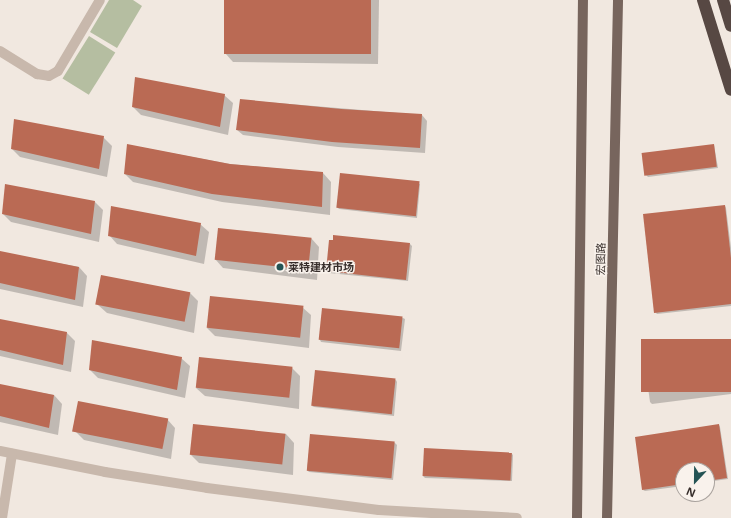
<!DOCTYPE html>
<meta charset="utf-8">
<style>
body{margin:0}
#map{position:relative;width:731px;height:518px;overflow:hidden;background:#f1e8e0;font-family:"Noto Sans","Noto Sans SC",sans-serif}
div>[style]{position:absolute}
.green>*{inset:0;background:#b5bea1;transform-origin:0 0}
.shadow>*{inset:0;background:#0003}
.building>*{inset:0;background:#ba6a54;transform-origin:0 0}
.minor>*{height:10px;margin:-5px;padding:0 5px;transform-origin:5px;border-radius:5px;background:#c8b8ac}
.major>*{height:10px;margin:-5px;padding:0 5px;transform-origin:5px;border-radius:5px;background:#77655d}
.highway>*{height:12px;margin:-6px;padding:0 6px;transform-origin:6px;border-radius:6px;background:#574843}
.dots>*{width:11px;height:11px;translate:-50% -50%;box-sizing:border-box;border:2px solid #f9f2ec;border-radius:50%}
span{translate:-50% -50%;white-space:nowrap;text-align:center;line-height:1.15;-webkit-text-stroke:3px #f9f2ec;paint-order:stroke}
.street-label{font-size:11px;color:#372e2b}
.poi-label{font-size:11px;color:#372e2b;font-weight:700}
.left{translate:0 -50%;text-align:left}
.north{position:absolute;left:675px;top:462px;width:40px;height:40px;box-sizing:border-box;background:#f9f2ec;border:1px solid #aba49f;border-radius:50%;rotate:202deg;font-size:11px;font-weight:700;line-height:16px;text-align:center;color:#372e2b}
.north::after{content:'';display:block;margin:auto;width:14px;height:18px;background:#245354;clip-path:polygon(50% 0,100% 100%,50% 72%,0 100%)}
</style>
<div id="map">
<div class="green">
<div style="clip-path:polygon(109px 0,133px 0,142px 6px,117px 48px,90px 32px)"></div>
<div style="left:89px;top:36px;width:31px;height:50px;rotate:32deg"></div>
</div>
<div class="shadow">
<div style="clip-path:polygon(225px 0,379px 0,378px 64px,233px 62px,225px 53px)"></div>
<div style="clip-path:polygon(224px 95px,233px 103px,228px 135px,141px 115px,133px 107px)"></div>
<div style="clip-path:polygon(241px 100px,422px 115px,427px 121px,425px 153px,338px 147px,243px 135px,237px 130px)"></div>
<div style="clip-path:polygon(103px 137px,112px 146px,107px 177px,20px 157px,12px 149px)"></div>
<div style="clip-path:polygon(128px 145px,230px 164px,323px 173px,331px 182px,330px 215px,222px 202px,133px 182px,125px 174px)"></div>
<div style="clip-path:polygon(714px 145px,718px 168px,648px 177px,646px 175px)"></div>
<div style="clip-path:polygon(418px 183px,420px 184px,417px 218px,339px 209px,337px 207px)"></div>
<div style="clip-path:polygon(95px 202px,103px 210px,99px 242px,11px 222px,3px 214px)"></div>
<div style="clip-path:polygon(725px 206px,726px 208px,731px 248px,731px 306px,657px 314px,655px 312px)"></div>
<div style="clip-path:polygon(200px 224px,209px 232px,204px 264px,117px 244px,109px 235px)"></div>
<div style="clip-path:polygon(311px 238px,319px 247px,317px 280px,223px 268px,215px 259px)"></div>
<div style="clip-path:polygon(410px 244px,412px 246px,408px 281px,329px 273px,327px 271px)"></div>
<div style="clip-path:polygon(0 252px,79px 267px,87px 276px,83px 307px,0 289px)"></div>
<div style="clip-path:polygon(101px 276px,190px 293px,198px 301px,194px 333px,107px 313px,98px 305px)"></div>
<div style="clip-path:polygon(302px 307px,311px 315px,309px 348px,215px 336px,207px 328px)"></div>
<div style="clip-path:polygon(403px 318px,405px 319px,401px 351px,321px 342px,320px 340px)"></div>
<div style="clip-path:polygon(0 320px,67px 333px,75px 341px,71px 372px,0 356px)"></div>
<div style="clip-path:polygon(731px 340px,731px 394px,652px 404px,650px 402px,643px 351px)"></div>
<div style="clip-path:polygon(181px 358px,190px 366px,185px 398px,98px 378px,90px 370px)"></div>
<div style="clip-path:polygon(292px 368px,300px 376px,299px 409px,205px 396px,196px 388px)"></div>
<div style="clip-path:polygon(396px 380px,397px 382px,394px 416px,314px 407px,312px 406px)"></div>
<div style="clip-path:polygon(0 385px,54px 395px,62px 404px,58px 435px,0 422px)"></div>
<div style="clip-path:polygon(167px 419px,175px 428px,171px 459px,84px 440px,75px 431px)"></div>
<div style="clip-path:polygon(719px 425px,720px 427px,728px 479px,707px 482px,707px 470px,683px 470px,683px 486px,645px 491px,643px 490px)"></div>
<div style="clip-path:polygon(286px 434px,294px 443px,293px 475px,199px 463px,191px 455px)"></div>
<div style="clip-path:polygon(311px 435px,395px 443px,397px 445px,393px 480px,309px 472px,307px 470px)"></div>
<div style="clip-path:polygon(511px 453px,513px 455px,512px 481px,425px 478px,423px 476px)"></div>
</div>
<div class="building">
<div style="left:224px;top:0;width:147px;height:54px"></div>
<div style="clip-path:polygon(135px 77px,225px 94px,220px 127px,132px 107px)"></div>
<div style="clip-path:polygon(240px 99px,341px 109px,422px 114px,420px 148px,332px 142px,236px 130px)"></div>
<div style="clip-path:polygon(14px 119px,104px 136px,99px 169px,11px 149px)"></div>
<div style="clip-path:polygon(127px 144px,230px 164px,323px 172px,322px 207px,212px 194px,124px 174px)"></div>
<div style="left:714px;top:144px;width:23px;height:73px;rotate:83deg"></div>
<div style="left:340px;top:173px;width:80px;height:35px;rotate:6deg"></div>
<div style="clip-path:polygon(5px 184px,95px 201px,91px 234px,2px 214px)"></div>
<div style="clip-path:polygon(725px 205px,731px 258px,731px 304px,654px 313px,643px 214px)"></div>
<div style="clip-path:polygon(111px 206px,201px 223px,196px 256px,108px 236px)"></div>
<div style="left:218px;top:228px;width:94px;height:32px;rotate:6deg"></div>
<div style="clip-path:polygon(333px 235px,410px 243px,406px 280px,326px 271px,329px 240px,333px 240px)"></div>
<div style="clip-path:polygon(0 251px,79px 267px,75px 300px,0 283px)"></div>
<div style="left:101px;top:275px;width:91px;height:30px;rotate:11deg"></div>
<div style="left:210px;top:296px;width:94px;height:32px;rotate:6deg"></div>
<div style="left:322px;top:308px;width:81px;height:32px;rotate:6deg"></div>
<div style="clip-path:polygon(0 319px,67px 332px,63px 365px,0 350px)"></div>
<div style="left:731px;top:339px;width:53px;height:90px;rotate:90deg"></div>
<div style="clip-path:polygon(92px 340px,182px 357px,177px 390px,89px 370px)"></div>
<div style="left:199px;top:357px;width:94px;height:31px;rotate:6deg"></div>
<div style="left:315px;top:370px;width:81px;height:36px;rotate:6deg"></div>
<div style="clip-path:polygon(0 384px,54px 395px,49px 428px,0 416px)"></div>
<div style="left:78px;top:401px;width:92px;height:31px;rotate:11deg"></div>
<div style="left:193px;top:424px;width:93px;height:31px;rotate:6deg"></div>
<div style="clip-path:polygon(719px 424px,727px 478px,707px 481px,707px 470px,683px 470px,683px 484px,642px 490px,635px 437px)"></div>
<div style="left:310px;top:434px;width:85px;height:37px;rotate:5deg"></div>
<div style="left:424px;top:448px;width:88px;height:28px;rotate:3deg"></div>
</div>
<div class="minor">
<div style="left:0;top:51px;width:44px;rotate:31.9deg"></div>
<div style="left:37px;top:74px;width:12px;rotate:9deg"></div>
<div style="left:49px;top:76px;width:10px;rotate:-29deg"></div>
<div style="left:58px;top:71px;width:82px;rotate:-59.4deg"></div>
<div style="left:0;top:451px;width:107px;rotate:11.3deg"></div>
<div style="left:105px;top:472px;width:103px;rotate:8.9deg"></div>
<div style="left:207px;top:488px;width:173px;rotate:7.3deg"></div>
<div style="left:379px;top:510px;width:138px;rotate:3.3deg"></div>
<div style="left:2px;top:518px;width:65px;rotate:-81.1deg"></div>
</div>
<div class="major">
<div style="left:577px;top:518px;width:518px;rotate:-89.34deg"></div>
<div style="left:607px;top:518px;width:518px;rotate:-88.78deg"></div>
</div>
<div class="highway">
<div style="left:703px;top:0;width:94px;rotate:72.7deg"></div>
<div style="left:723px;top:0;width:27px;rotate:73deg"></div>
</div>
<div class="dots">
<div style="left:280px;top:267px;background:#245354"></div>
</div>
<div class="street-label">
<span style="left:601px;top:259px;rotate:-89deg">宏图路</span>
</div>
<div class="poi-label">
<span class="left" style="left:288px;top:267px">莱特建材市场</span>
</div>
<div class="north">N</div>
</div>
